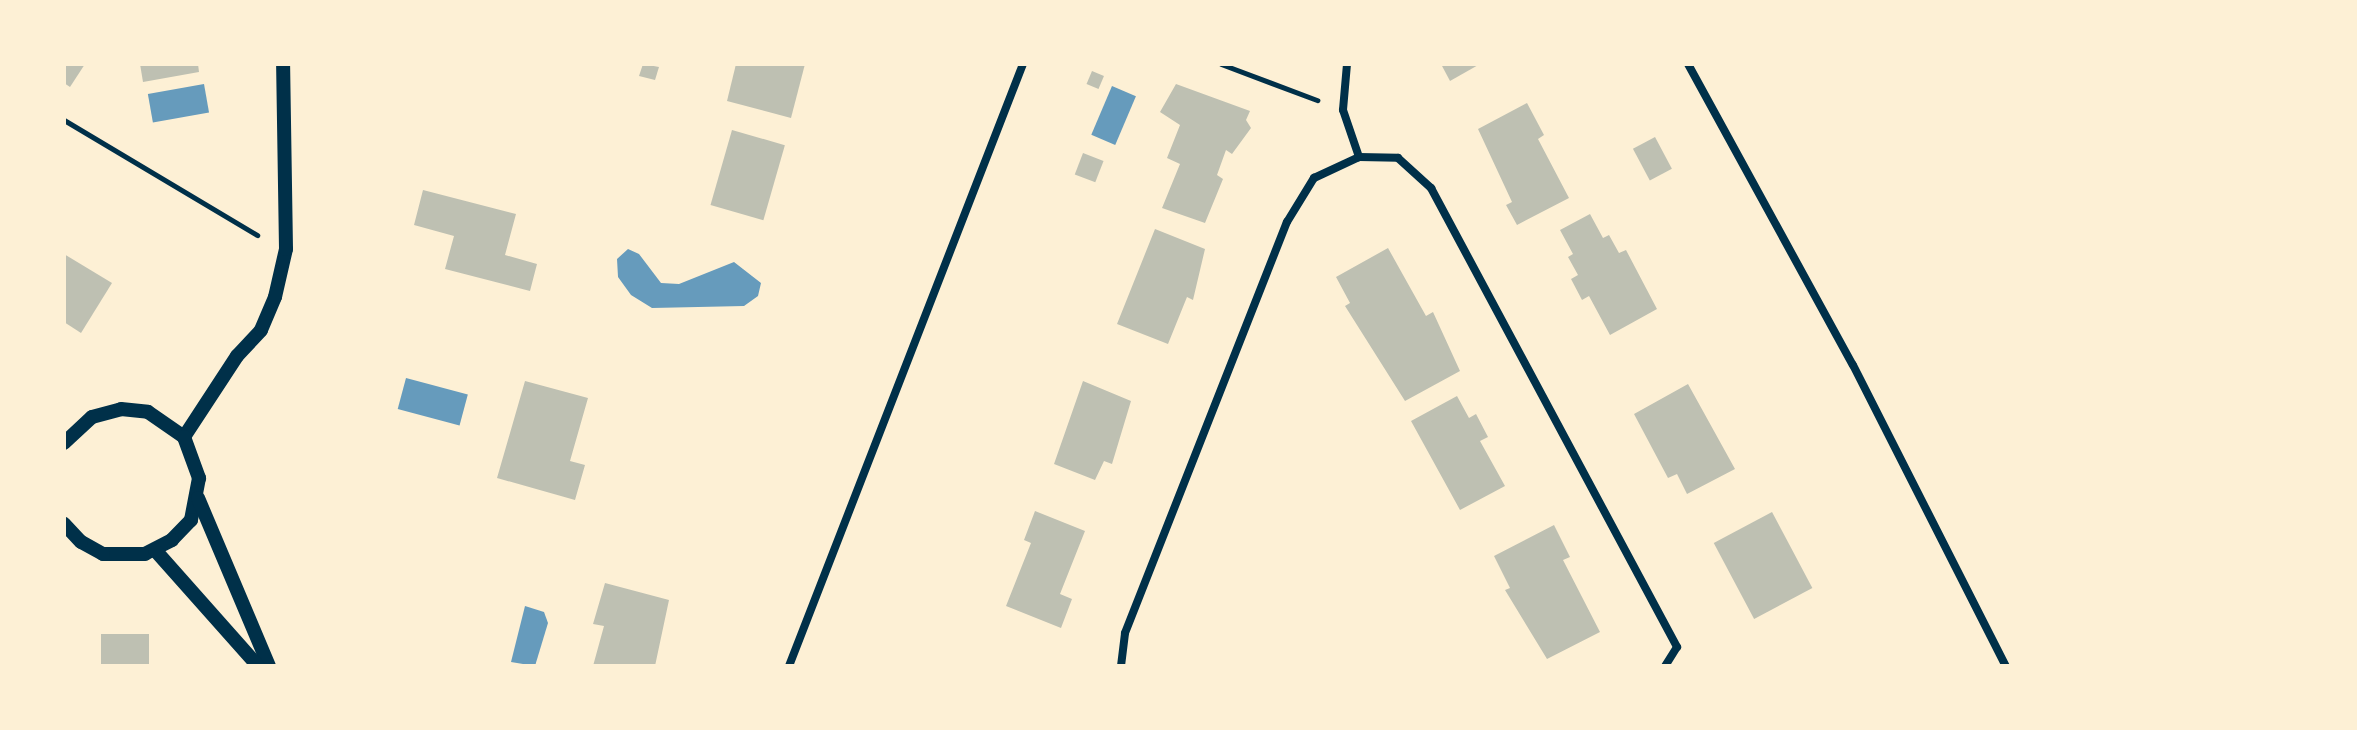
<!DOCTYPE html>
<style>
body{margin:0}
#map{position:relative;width:2357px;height:730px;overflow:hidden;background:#fdf0d5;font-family:Cabin,sans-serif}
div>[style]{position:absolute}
.water>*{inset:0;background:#669bbc;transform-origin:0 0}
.building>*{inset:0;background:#bec0b2;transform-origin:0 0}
.path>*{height:5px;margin:-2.5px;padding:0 2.5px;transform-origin:2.5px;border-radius:2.5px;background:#003049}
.minor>*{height:8px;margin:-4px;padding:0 4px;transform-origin:4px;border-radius:4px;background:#003049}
.tertiary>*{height:14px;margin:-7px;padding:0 7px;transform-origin:7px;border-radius:7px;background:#003049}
span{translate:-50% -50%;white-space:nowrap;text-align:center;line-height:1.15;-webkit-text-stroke:6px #fdf0d5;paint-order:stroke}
.frame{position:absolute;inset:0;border:66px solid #fdf0d5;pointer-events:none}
</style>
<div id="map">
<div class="water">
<div style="left:204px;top:84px;width:29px;height:57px;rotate:80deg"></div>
<div style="left:1112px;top:86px;width:26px;height:53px;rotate:23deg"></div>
<div style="clip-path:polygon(628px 249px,639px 254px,661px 283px,679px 284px,734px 262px,761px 283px,758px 296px,744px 306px,652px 308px,631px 295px,618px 277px,617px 259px)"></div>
<div style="left:406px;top:378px;width:64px;height:32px;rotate:15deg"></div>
<div style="clip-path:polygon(525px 606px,544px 612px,548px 623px,535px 666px,511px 662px)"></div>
</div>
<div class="building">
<div style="clip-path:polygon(64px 64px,85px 64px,70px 87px,64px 83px)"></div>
<div style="clip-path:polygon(140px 64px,198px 64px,199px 72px,143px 82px)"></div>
<div style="clip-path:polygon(643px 64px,659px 67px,655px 80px,639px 76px)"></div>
<div style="clip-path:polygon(736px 64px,805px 64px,791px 118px,727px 101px)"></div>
<div style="clip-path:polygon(1441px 64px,1480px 64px,1450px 81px)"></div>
<div style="left:1092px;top:71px;width:13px;height:14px;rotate:23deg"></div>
<div style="clip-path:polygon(1176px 84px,1250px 111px,1246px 120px,1251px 128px,1232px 154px,1226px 150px,1217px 175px,1223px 179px,1205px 223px,1162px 208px,1180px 164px,1167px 158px,1180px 125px,1160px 112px)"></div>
<div style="clip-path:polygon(1527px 103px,1544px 135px,1538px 139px,1569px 198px,1517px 225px,1506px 205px,1512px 202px,1478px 129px)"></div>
<div style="left:732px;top:130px;width:55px;height:78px;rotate:16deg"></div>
<div style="left:1655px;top:137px;width:36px;height:25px;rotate:62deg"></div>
<div style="left:1083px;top:153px;width:22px;height:23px;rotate:21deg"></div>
<div style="clip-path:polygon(423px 190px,516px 214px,505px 255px,537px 264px,530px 291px,445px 269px,454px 236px,414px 225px)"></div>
<div style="clip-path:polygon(1590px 214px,1603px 238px,1609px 235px,1619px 253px,1626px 250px,1657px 309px,1610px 335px,1589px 296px,1582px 300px,1571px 279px,1578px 275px,1568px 257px,1573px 254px,1560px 230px)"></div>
<div style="clip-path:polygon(1155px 229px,1205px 249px,1193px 300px,1187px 297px,1168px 344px,1117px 324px)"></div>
<div style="clip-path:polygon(1388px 248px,1426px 316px,1433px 312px,1460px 371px,1405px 401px,1345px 306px,1350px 303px,1336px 277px)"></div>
<div style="clip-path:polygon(64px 254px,112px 283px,81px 333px,64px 322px)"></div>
<div style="clip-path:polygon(525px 381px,588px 398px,570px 461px,585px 465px,575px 500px,497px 478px)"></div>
<div style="clip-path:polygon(1083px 381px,1131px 401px,1112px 464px,1104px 461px,1095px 480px,1054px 464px)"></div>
<div style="clip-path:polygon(1688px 384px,1735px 469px,1687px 494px,1677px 474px,1668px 478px,1634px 414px)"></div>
<div style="clip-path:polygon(1457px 396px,1469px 418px,1476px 414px,1488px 437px,1480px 441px,1505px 486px,1460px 510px,1411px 421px)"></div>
<div style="clip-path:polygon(1035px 511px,1085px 531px,1060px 594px,1072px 599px,1061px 628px,1006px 606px,1031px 543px,1024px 540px)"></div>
<div style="left:1772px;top:512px;width:86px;height:66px;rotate:62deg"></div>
<div style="clip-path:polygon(1554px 525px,1570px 557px,1563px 560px,1600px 632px,1547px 659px,1505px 590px,1510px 588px,1494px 556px)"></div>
<div style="clip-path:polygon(605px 583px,669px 600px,655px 666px,593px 666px,604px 626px,593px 624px)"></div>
<div style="left:101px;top:634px;width:48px;height:32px"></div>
</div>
<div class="path">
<div style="left:1221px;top:64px;width:103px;rotate:20.6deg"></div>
<div style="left:64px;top:120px;width:225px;rotate:30.8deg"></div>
</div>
<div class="minor">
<div style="left:1347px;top:64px;width:46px;rotate:95deg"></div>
<div style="left:1343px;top:110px;width:50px;rotate:71.2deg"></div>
<div style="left:1688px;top:64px;width:343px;rotate:61.3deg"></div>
<div style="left:1853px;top:365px;width:338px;rotate:63.1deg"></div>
<div style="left:789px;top:666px;width:646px;rotate:-68.76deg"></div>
<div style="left:1121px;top:666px;width:33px;rotate:-83deg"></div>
<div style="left:1125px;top:633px;width:442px;rotate:-68.5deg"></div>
<div style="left:1287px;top:222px;width:52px;rotate:-58.5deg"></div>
<div style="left:1314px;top:178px;width:50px;rotate:-25deg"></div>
<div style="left:1359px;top:157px;width:39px;rotate:1deg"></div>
<div style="left:1398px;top:158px;width:45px;rotate:42.3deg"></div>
<div style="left:1431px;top:188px;width:521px;rotate:61.81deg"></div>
<div style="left:1677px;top:647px;width:22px;rotate:122deg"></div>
</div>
<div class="tertiary">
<div style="left:184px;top:437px;width:97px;rotate:-56.8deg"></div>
<div style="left:237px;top:356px;width:35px;rotate:-47deg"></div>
<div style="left:261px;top:330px;width:36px;rotate:-67deg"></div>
<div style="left:275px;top:297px;width:49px;rotate:-77.1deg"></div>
<div style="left:286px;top:249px;width:185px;rotate:-90.9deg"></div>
<div style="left:64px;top:443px;width:38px;rotate:-43deg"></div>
<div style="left:92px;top:417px;width:30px;rotate:-15deg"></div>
<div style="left:121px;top:409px;width:27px;rotate:6deg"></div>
<div style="left:148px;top:412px;width:44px;rotate:34.8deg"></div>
<div style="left:184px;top:437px;width:44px;rotate:69.9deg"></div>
<div style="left:199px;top:478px;width:43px;rotate:100.8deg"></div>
<div style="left:191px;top:520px;width:28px;rotate:134deg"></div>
<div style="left:172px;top:540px;width:30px;rotate:153deg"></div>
<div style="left:145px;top:554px;width:42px;rotate:180deg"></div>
<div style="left:103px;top:554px;width:25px;rotate:-151deg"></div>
<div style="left:81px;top:542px;width:25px;rotate:-133deg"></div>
<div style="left:198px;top:498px;width:182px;rotate:67.1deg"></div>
<div style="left:155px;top:550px;width:155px;rotate:48.4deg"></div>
</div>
<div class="frame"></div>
</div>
